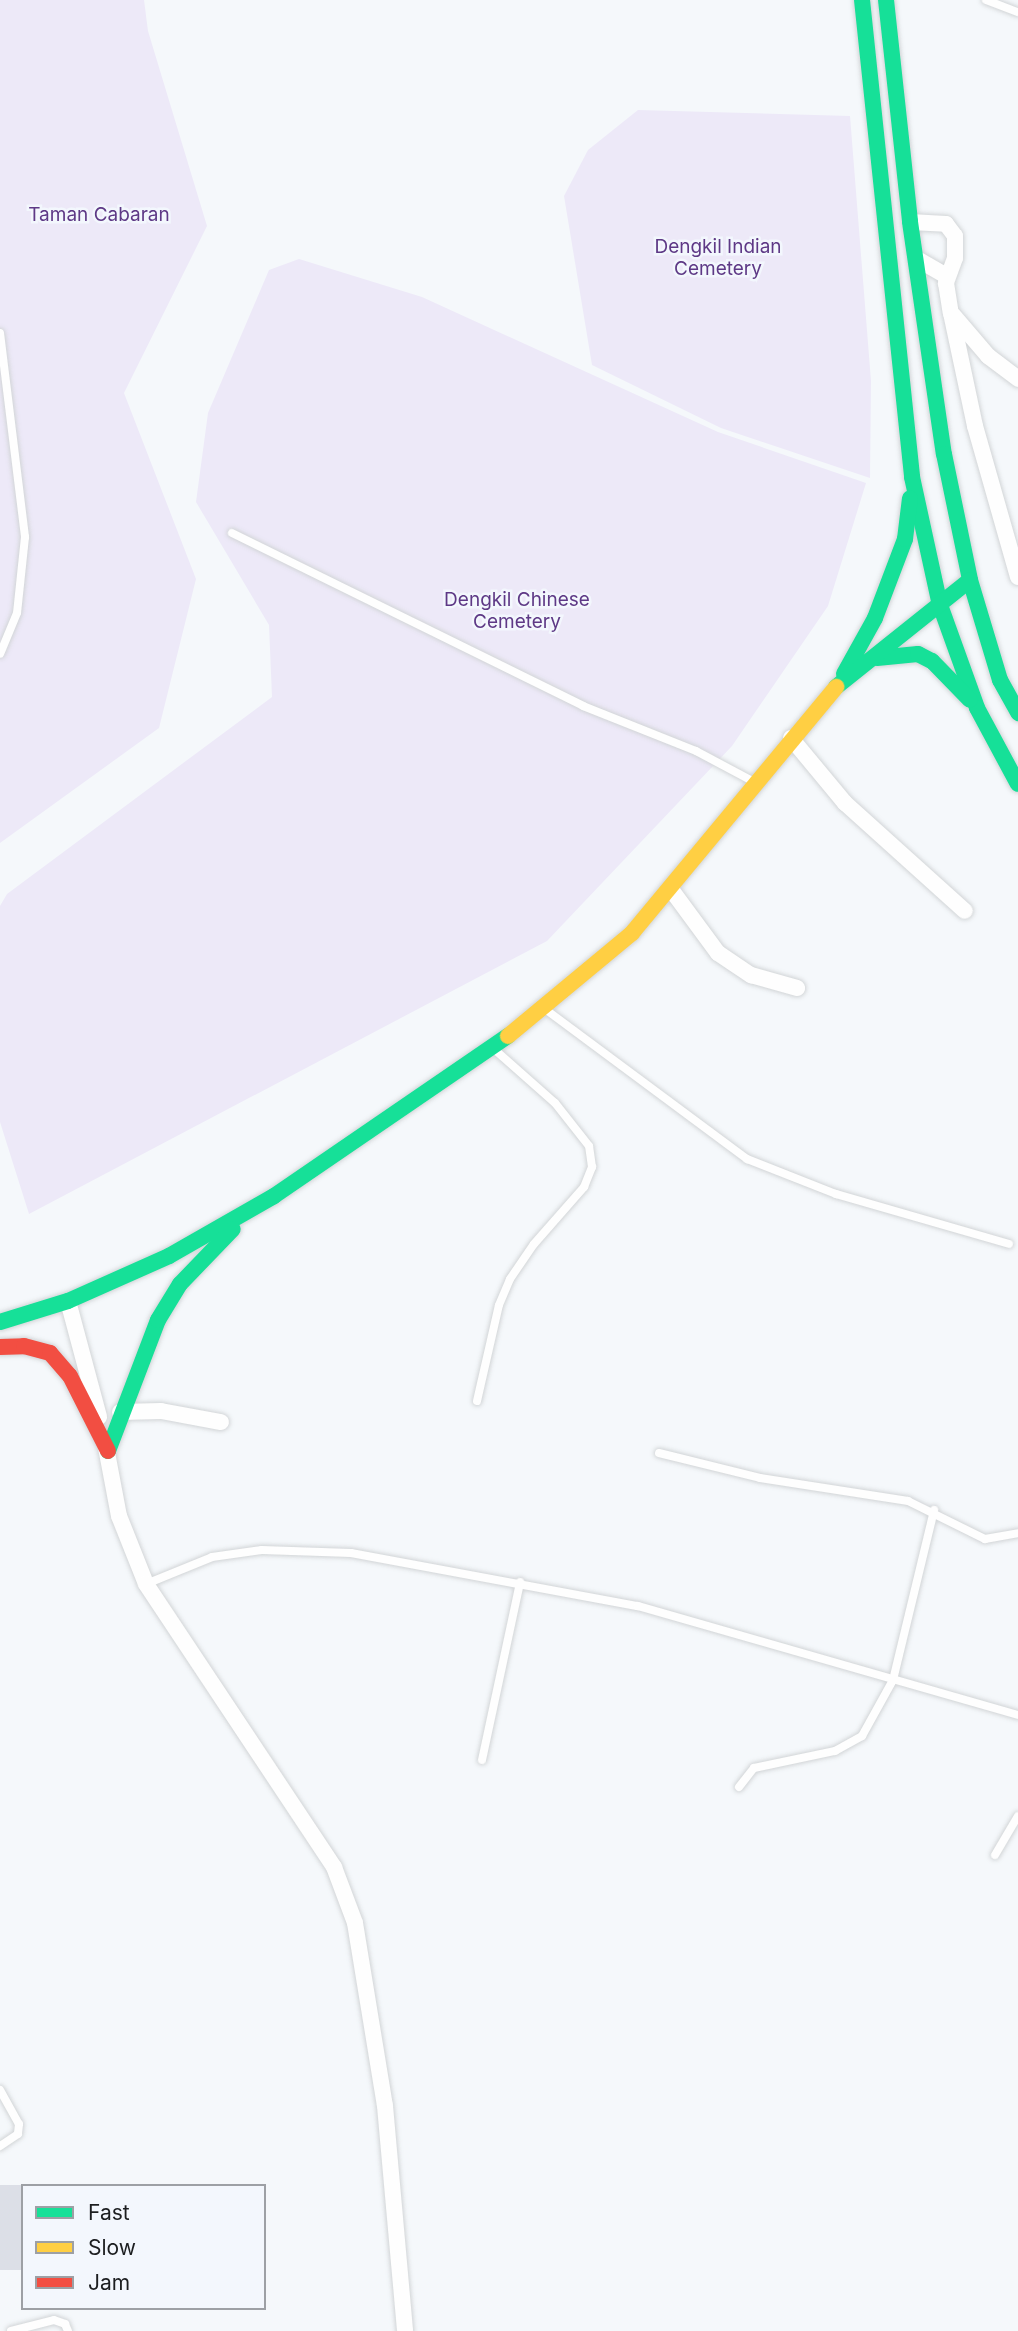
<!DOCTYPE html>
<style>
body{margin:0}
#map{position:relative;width:1018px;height:2331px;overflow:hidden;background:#f5f8fb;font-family:Inter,sans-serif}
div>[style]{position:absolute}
.green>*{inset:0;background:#ede9f8}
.building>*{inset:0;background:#dcdfe7;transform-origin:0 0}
.roads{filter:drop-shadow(0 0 2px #d2d5d7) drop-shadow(0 0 2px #d2d5d7)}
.lane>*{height:8px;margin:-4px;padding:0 4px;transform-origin:4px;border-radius:4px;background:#fefefe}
.street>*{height:16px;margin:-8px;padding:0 8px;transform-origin:8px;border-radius:8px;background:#fefefe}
.fast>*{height:16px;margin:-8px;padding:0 8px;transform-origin:8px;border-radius:8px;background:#16e098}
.slow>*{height:16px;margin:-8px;padding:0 8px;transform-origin:8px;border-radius:8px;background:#ffcf43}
.jam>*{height:16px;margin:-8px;padding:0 8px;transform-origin:8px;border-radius:8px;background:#f24e42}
span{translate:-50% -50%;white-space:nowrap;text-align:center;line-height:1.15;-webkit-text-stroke:5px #f3f7fd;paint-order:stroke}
.park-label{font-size:19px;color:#5e3986}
.legend{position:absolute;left:21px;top:2184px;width:245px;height:126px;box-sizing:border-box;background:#f3f7fd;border:2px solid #9da0a5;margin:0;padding:9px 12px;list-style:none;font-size:21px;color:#1c1e20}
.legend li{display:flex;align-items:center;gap:14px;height:35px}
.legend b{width:35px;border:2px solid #9da0a5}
</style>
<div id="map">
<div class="green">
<div style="clip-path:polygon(0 0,144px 0,148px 31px,207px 226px,124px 393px,196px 579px,159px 728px,0 843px)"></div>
<div style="clip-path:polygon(638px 110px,850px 116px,871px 381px,870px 478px,721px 428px,592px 365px,564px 196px,588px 150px)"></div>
<div style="clip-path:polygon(299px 259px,422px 297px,718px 432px,866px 483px,828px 606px,732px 746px,547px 941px,29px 1214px,0 1122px,0 906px,7px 894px,272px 697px,269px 625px,196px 502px,208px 413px,269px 270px)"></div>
</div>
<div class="building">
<div style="left:23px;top:2185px;width:85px;height:24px;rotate:90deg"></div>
</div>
<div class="roads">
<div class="lane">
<div style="left:986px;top:0;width:34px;rotate:21deg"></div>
<div style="left:0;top:333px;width:206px;rotate:83deg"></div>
<div style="left:25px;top:537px;width:76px;rotate:96deg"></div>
<div style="left:17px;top:613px;width:44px;rotate:112.5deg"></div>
<div style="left:232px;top:533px;width:391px;rotate:26.2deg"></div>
<div style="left:583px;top:706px;width:122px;rotate:21.7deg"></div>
<div style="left:696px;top:751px;width:66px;rotate:28.1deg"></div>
<div style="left:545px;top:1009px;width:252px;rotate:36.6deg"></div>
<div style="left:747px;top:1159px;width:96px;rotate:21.5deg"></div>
<div style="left:836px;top:1194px;width:180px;rotate:16.1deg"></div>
<div style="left:477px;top:1401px;width:98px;rotate:-77.1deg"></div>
<div style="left:499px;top:1305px;width:28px;rotate:-67deg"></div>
<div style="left:510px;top:1279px;width:42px;rotate:-55.6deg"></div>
<div style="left:534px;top:1244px;width:76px;rotate:-48.7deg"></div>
<div style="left:584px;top:1187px;width:22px;rotate:-68deg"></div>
<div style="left:592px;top:1167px;width:21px;rotate:-98deg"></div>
<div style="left:589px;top:1146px;width:55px;rotate:-128.3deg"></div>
<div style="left:555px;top:1103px;width:80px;rotate:-138.5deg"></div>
<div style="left:659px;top:1453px;width:104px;rotate:13.9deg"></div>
<div style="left:760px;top:1478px;width:150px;rotate:8.8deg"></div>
<div style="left:908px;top:1501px;width:86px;rotate:26.3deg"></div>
<div style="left:985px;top:1539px;width:34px;rotate:-10deg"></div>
<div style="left:146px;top:1584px;width:71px;rotate:-22.2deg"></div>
<div style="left:212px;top:1557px;width:50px;rotate:-8deg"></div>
<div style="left:262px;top:1550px;width:89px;rotate:1.9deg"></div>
<div style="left:351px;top:1553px;width:292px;rotate:10.5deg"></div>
<div style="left:638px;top:1606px;width:395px;rotate:16deg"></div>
<div style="left:482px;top:1760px;width:182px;rotate:-77.9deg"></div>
<div style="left:739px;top:1787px;width:24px;rotate:-52deg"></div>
<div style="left:754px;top:1768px;width:83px;rotate:-11.9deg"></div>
<div style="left:835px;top:1751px;width:31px;rotate:-29deg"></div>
<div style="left:862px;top:1736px;width:64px;rotate:-61deg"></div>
<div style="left:893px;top:1680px;width:175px;rotate:-76.4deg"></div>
<div style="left:995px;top:1855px;width:45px;rotate:-59.5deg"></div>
<div style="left:0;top:2090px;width:39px;rotate:61deg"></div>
<div style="left:19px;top:2124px;width:10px;rotate:96deg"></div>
<div style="left:18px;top:2134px;width:22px;rotate:146deg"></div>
<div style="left:11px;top:2331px;width:44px;rotate:-14.3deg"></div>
<div style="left:54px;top:2320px;width:12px;rotate:20deg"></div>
<div style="left:65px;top:2324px;width:8px;rotate:67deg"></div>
</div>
<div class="street">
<div style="left:910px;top:222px;width:36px;rotate:3deg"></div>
<div style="left:946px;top:224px;width:15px;rotate:53deg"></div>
<div style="left:955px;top:236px;width:22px;rotate:90deg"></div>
<div style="left:955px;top:258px;width:27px;rotate:110deg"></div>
<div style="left:946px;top:283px;width:30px;rotate:81deg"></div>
<div style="left:951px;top:313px;width:116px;rotate:78deg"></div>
<div style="left:975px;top:426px;width:157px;rotate:74.1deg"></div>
<div style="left:917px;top:259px;width:34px;rotate:30deg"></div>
<div style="left:953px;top:315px;width:54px;rotate:49.5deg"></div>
<div style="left:988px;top:356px;width:38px;rotate:37deg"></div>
<div style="left:791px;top:738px;width:85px;rotate:50.3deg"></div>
<div style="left:845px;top:803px;width:161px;rotate:42deg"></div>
<div style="left:670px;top:888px;width:81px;rotate:53.6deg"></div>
<div style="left:718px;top:953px;width:40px;rotate:34deg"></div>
<div style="left:751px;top:975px;width:48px;rotate:15.8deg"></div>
<div style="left:68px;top:1301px;width:120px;rotate:75deg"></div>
<div style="left:120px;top:1412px;width:41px;rotate:-1.4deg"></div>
<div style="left:161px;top:1411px;width:61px;rotate:10.4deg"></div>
<div style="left:105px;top:1442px;width:75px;rotate:79.3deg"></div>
<div style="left:119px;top:1516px;width:73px;rotate:68.3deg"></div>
<div style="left:146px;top:1584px;width:340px;rotate:56.4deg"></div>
<div style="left:334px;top:1867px;width:60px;rotate:69.4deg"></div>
<div style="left:355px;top:1923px;width:185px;rotate:80.7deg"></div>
<div style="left:385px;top:2106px;width:226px;rotate:84.9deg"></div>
</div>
<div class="fast">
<div style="left:862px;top:0;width:480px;rotate:84deg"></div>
<div style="left:912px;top:477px;width:131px;rotate:77.7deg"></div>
<div style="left:940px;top:605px;width:109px;rotate:70.2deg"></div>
<div style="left:977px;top:708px;width:86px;rotate:61.7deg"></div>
<div style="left:886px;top:0;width:223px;rotate:83.8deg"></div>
<div style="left:910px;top:222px;width:234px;rotate:81.7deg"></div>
<div style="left:944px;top:454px;width:129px;rotate:78.3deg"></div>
<div style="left:970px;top:580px;width:104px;rotate:73.3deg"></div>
<div style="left:1000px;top:680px;width:38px;rotate:61deg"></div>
<div style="left:877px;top:658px;width:41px;rotate:-5.6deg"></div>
<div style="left:918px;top:654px;width:16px;rotate:27deg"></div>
<div style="left:932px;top:661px;width:54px;rotate:45.7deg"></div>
<div style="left:844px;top:674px;width:64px;rotate:-61deg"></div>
<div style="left:875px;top:618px;width:85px;rotate:-69.2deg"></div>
<div style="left:905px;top:539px;width:41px;rotate:-83deg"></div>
<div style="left:836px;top:687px;width:171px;rotate:-38.6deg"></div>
<div style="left:0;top:1322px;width:71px;rotate:-17.2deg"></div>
<div style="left:68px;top:1301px;width:111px;rotate:-24deg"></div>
<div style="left:169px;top:1256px;width:121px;rotate:-29.7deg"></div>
<div style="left:274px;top:1196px;width:283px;rotate:-34.4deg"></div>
<div style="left:108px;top:1451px;width:140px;rotate:-69.1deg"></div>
<div style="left:158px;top:1320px;width:42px;rotate:-58.6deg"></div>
<div style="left:180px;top:1284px;width:76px;rotate:-46.1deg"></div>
</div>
<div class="slow">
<div style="left:508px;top:1036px;width:161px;rotate:-39.7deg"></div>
<div style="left:632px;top:933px;width:320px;rotate:-50.3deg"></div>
</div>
<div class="jam">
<div style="left:0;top:1347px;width:24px;rotate:-2deg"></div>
<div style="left:24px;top:1346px;width:27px;rotate:15deg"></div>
<div style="left:50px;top:1353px;width:30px;rotate:49deg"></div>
<div style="left:70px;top:1376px;width:84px;rotate:63.1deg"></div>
</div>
</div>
<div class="park-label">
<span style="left:99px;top:215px">Taman Cabaran</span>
<span style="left:718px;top:258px">Dengkil Indian<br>Cemetery</span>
<span style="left:517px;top:611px">Dengkil Chinese<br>Cemetery</span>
</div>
<ul class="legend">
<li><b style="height:9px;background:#16e098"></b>Fast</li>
<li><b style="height:9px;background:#ffcf43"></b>Slow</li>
<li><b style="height:9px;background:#f24e42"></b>Jam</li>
</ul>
</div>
